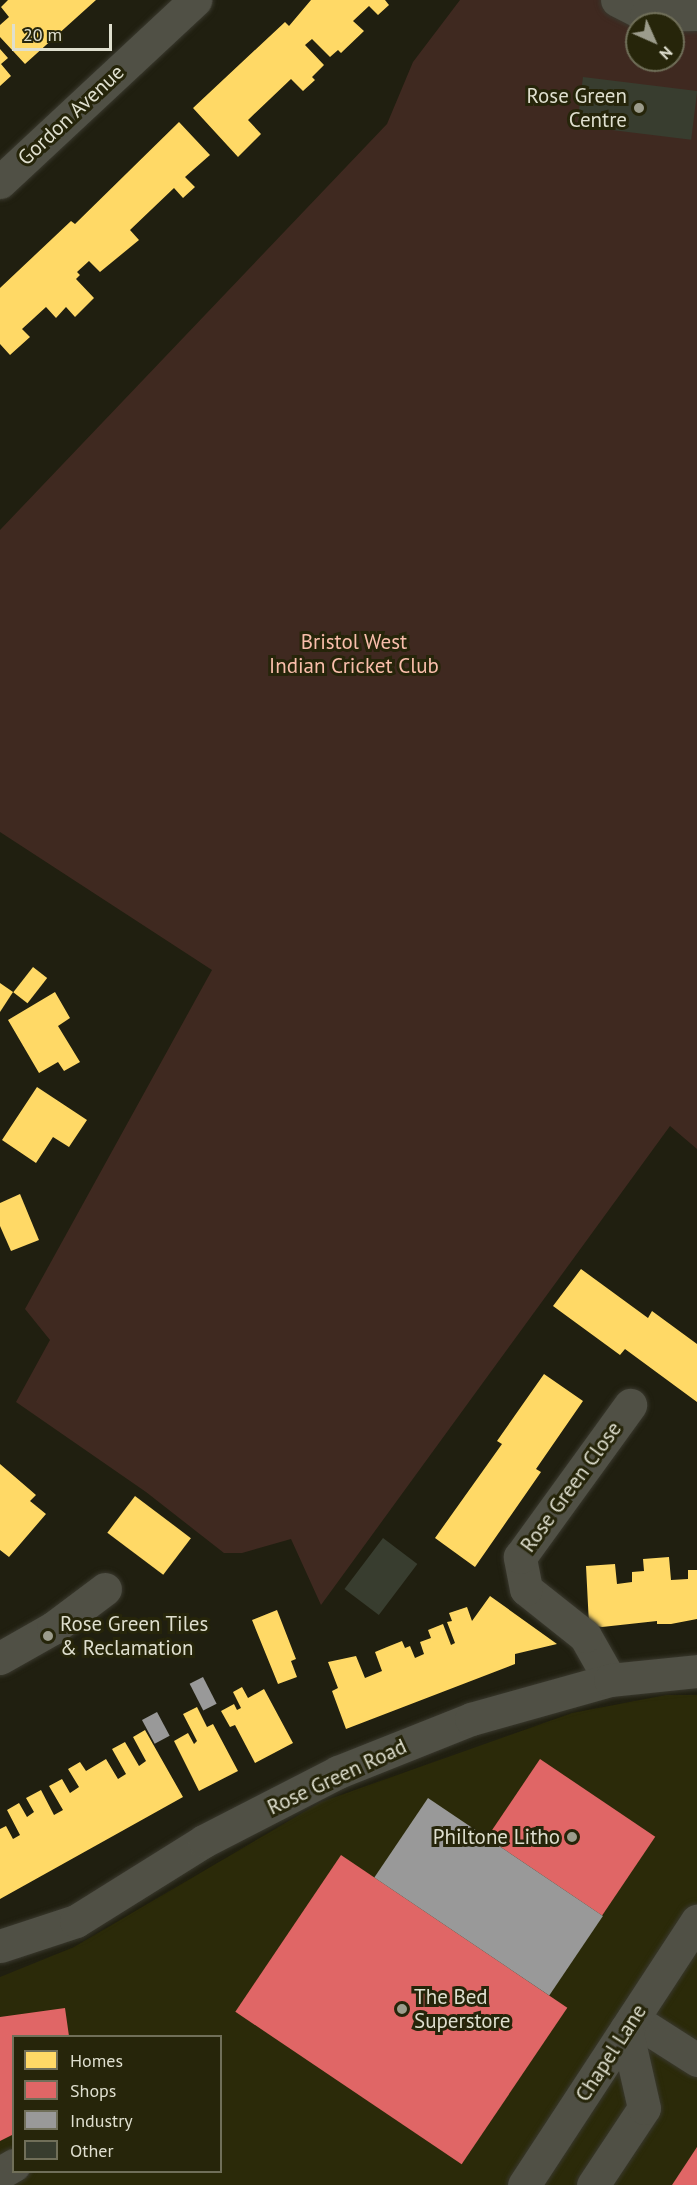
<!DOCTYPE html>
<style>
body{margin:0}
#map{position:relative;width:697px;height:2185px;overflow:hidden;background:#201f10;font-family:"PT Sans",sans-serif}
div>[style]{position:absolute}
.built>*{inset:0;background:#2b2a09}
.green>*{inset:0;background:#3f2920}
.homes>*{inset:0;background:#ffd966;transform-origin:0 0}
.shops>*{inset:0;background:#e06666;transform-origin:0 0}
.industry>*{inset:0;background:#999;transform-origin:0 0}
.building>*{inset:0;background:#383d2f;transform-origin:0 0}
.roads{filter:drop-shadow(0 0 2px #39382d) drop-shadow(0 0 2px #39382d)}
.minor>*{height:33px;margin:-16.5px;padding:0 16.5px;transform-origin:16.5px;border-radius:16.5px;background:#505045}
.dots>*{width:16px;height:16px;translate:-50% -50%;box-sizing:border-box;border:3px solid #26250a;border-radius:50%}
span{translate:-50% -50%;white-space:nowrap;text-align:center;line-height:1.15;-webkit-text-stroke:6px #26250a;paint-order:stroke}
.poi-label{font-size:21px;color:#dfdfcf}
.right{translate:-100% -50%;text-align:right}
.left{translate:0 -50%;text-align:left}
.street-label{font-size:21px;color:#dfdfcf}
.park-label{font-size:21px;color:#f9beab}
.legend{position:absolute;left:12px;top:2035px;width:210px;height:138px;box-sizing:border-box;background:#26250a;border:2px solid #706f59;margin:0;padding:8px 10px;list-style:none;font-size:18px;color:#dfdfcf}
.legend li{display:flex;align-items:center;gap:12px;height:30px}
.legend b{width:30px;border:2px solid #706f59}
.north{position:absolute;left:625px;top:12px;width:60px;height:60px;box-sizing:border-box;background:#26250a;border:2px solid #706f59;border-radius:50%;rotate:135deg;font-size:16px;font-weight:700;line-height:24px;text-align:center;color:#dfdfcf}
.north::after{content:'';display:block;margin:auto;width:21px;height:27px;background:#9c9c8c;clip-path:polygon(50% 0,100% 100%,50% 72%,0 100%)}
.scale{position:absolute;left:12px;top:24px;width:100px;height:27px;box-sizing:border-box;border:3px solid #dfdfcf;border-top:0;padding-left:8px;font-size:18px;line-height:21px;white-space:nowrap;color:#dfdfcf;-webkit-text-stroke:4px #26250a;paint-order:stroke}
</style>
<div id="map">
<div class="built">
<div style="clip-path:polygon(evenodd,666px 1695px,697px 1695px,697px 2185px,0 2185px,0 1977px,74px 1947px,321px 1802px,572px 1713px,666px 1695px,14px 2036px,220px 2036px,220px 2172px,14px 2172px,14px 2036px)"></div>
</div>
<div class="green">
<div style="clip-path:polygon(evenodd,460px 0,697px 0,697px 1149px,670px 1126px,321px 1605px,291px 1539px,242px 1553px,224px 1553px,146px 1492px,16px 1402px,50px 1340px,25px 1309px,212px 970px,0 832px,0 530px,387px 124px,413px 62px,460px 0,637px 24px,673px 24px,673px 60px,637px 60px,637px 24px)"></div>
</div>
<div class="homes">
<div style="clip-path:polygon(8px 0,96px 0,25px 64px,0 37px,0 25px,9px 17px,1px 7px)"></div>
<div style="clip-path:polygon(311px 0,385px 0,389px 5px,378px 15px,369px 6px,353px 21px,364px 31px,341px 53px,338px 50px,330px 57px,312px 39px,305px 45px,324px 65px,312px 77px,315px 80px,303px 91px,291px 79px,248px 120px,261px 134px,238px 157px,193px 108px,285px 22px,289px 26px)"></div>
<div style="clip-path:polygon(0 49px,8px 58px,1px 64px,11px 76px,0 86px)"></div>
<div style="clip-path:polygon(179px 122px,210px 155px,185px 177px,195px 187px,183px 198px,174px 188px,130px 230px,139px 240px,100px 272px,89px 261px,77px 272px,80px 275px,76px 279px,94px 298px,75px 317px,66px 307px,56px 318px,46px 307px,22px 329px,30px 337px,10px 355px,0 344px,0 288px,71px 221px,75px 224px)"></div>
<div style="left:33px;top:967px;width:18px;height:32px;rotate:38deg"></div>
<div style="clip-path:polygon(0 983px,13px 992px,0 1012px)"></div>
<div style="clip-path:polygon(55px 992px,70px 1018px,58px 1026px,80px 1062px,64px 1071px,58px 1062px,39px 1073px,8px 1020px)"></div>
<div style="clip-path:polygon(37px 1087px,87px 1120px,69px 1147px,53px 1137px,36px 1163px,2px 1140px)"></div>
<div style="clip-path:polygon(20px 1194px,39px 1240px,11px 1251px,0 1226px,0 1203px)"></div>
<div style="clip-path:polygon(581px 1269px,648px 1318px,652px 1311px,697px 1344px,697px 1402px,625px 1349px,620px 1355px,553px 1306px)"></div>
<div style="clip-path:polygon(544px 1374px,583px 1401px,536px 1469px,541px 1472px,475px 1567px,435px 1538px,502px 1444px,497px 1441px)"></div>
<div style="clip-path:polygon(0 1464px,36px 1495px,30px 1501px,46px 1514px,9px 1557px,0 1550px)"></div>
<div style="left:135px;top:1496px;width:70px;height:46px;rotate:37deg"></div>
<div style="clip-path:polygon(669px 1557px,671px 1580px,688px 1579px,688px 1570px,697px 1570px,697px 1619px,671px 1624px,657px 1624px,657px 1621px,602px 1627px,589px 1625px,586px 1566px,615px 1564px,617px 1584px,632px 1582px,632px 1572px,644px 1571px,643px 1559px)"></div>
<div style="clip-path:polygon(490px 1596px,557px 1644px,515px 1654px,515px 1664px,346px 1729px,332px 1691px,338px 1688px,328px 1662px,356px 1656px,365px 1678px,382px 1671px,375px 1652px,387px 1647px,402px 1641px,405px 1648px,410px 1646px,415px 1658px,424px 1654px,420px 1642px,431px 1638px,428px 1630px,443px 1624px,451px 1645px,455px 1643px,447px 1622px,452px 1621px,449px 1613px,467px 1607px,472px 1621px)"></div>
<div style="clip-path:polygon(277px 1610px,296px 1659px,291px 1661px,297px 1677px,278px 1684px,252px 1620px)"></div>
<div style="clip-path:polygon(242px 1687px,248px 1698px,264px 1689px,293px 1743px,255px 1763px,235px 1725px,230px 1727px,221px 1711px,234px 1704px,237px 1710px,241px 1708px,233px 1692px)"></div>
<div style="clip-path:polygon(197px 1707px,207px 1727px,213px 1724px,238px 1771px,199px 1791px,174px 1741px,188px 1733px,194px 1744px,197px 1741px,183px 1714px)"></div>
<div style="clip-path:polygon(145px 1730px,183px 1797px,0 1899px,0 1829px,6px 1826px,13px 1839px,20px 1835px,7px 1810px,19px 1803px,27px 1817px,34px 1812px,26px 1798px,41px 1790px,54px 1815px,63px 1810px,49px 1786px,62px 1779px,70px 1793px,79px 1787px,68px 1769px,80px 1762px,86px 1771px,106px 1759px,118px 1779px,126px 1774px,112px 1749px,125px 1742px,139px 1766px,146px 1761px,133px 1737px)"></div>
</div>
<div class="shops">
<div style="left:540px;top:1759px;width:139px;height:95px;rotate:34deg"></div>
<div style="left:341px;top:1855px;width:273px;height:189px;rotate:34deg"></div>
<div style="clip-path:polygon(65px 2008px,69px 2036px,14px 2036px,14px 2134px,0 2141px,0 2017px)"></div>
<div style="clip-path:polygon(697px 2147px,697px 2185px,672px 2185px)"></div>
</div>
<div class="industry">
<div style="left:203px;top:1677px;width:30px;height:15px;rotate:63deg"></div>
<div style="left:157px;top:1712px;width:27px;height:17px;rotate:62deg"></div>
<div style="left:428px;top:1798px;width:211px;height:96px;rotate:34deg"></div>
</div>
<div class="building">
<div style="left:583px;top:77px;width:115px;height:49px;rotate:7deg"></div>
<div style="left:383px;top:1538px;width:43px;height:64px;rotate:37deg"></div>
</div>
<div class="roads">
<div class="minor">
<div style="left:617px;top:0;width:33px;rotate:27deg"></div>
<div style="left:646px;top:15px;width:51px;rotate:-1.1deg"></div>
<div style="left:0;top:182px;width:267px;rotate:-43deg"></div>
<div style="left:0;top:1658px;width:61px;rotate:-29.5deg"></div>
<div style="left:53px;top:1628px;width:65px;rotate:-36.9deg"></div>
<div style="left:610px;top:1680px;width:51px;rotate:-119.6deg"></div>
<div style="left:585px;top:1636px;width:75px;rotate:-141.5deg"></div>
<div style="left:526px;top:1589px;width:33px;rotate:-101deg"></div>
<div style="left:520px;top:1557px;width:188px;rotate:-54.1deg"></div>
<div style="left:0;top:1946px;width:80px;rotate:-18.2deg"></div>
<div style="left:76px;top:1921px;width:151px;rotate:-32deg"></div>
<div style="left:204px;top:1841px;width:151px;rotate:-27.2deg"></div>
<div style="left:338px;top:1772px;width:143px;rotate:-21.7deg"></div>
<div style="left:471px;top:1719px;width:144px;rotate:-15.7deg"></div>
<div style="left:610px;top:1680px;width:87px;rotate:-5.9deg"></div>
<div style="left:633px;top:2019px;width:76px;rotate:32.6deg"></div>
<div style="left:0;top:2173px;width:16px;rotate:-30deg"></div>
<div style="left:524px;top:2185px;width:316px;rotate:-56.8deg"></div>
<div style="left:593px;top:2185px;width:92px;rotate:-56.5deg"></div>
<div style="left:644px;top:2108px;width:81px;rotate:-102.8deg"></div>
</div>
</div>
<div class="dots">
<div style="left:639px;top:108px;background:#9c9c8c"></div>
<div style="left:48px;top:1636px;background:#9c9c8c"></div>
<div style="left:572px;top:1837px;background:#9c9c8c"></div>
<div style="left:402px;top:2009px;background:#9c9c8c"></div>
</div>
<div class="poi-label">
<span class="right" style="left:627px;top:108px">Rose Green<br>Centre</span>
<span class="left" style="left:60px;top:1636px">Rose Green Tiles<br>&amp; Reclamation</span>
<span class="right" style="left:560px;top:1837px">Philtone Litho</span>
<span class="left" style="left:414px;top:2009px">The Bed<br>Superstore</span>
</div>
<div class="street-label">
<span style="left:71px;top:115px;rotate:-43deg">Gordon Avenue</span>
<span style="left:571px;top:1487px;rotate:-54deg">Rose Green Close</span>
<span style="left:337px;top:1777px;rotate:-25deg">Rose Green Road</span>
<span style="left:611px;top:2053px;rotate:-57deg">Chapel Lane</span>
</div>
<div class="park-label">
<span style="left:354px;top:654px">Bristol West<br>Indian Cricket Club</span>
</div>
<ul class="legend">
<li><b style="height:16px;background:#ffd966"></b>Homes</li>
<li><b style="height:16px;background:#e06666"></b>Shops</li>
<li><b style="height:16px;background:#999"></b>Industry</li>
<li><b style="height:16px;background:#383d2f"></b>Other</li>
</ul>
<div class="north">N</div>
<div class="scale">20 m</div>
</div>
